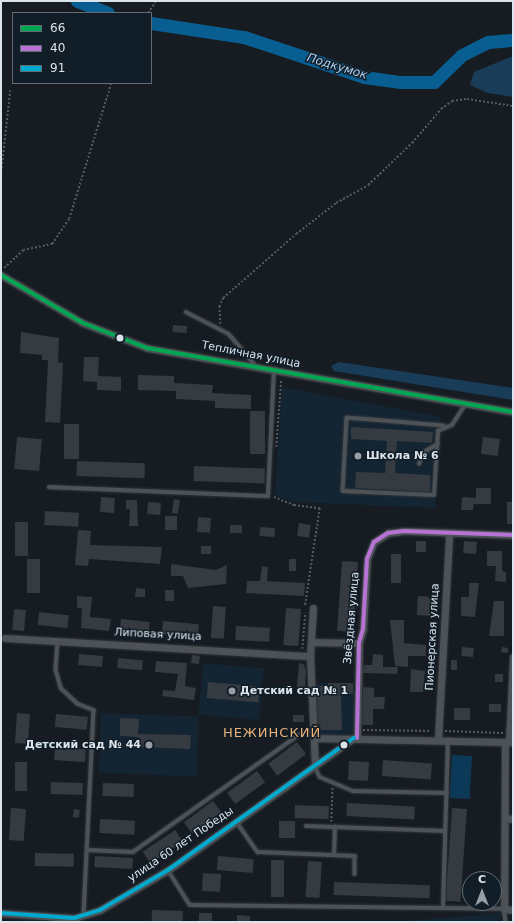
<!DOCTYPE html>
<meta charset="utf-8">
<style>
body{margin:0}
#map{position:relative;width:514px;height:923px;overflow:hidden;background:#161c22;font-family:"DejaVu Sans",sans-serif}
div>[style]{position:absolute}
.built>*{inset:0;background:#132432;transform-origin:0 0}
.green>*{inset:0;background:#0c3957;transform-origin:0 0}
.forest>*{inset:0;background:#193d58}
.river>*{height:13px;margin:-6.5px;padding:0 6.5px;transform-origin:6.5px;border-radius:6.5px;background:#095e91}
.building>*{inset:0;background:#353b40;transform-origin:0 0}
.path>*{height:1.5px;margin-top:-0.75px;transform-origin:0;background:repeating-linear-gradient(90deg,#555a5e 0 2px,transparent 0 4px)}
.roads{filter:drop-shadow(0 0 1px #32373c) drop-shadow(0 0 1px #32373c)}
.lane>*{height:3.5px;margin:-1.75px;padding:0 1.75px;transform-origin:1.75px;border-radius:1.75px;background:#4c5256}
.street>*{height:7px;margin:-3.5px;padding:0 3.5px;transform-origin:3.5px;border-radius:3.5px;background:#4c5256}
.bus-1>*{height:4px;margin:-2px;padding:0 2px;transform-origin:2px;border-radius:2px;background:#00a651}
.bus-2>*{height:4px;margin:-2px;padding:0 2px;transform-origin:2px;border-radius:2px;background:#b673d3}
.bus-3>*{height:4px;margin:-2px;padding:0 2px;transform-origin:2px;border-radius:2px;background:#00a9ce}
.dots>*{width:11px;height:11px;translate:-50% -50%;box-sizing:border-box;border:2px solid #111d27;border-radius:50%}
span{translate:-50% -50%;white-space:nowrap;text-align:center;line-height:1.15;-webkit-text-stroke:3px #111d27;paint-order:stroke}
.street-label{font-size:11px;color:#dbe3eb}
.poi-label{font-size:11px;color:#dbe3eb;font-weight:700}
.left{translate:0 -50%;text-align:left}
.right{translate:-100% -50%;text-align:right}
.water-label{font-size:12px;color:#add2f1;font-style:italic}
.quarter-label{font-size:13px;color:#ecb178;letter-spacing:1px}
.frame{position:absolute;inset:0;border:2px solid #dbe3eb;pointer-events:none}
.legend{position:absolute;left:12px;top:12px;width:140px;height:72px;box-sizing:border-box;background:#111d27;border:1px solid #626c75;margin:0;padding:5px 7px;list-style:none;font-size:12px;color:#dbe3eb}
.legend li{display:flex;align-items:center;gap:8px;height:20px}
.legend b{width:20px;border:1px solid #626c75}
.north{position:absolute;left:462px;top:871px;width:40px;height:40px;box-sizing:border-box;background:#111d27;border:1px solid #626c75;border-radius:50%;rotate:0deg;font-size:11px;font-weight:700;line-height:16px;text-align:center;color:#dbe3eb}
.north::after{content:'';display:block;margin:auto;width:14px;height:18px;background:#969da5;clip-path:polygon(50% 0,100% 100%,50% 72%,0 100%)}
</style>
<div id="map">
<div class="built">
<div style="clip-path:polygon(282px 387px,441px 417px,435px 508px,294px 502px,275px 495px)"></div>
<div style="left:203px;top:663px;width:61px;height:52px;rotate:5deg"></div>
<div style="clip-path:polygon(312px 683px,353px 683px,359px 728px,354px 738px,315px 738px)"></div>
<div style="left:101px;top:713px;width:98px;height:60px;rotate:2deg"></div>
<div style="clip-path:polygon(500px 913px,501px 922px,396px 922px)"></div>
</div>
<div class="green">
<div style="left:452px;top:755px;width:20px;height:43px;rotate:3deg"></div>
</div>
<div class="forest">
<div style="clip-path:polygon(513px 56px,513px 97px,488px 93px,470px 85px,474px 72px)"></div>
<div style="clip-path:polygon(339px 362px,513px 388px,513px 400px,334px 371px,331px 366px)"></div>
</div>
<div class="river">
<div style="left:77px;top:1px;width:33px;rotate:21deg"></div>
<div style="left:151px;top:23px;width:94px;rotate:8.6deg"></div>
<div style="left:244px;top:37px;width:126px;rotate:18.4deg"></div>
<div style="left:364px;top:77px;width:37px;rotate:8deg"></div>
<div style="left:401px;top:82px;width:33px"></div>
<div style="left:434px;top:82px;width:39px;rotate:-44deg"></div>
<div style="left:462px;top:55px;width:29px;rotate:-27deg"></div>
<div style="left:488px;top:42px;width:25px;rotate:-5deg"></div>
</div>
<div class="building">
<div style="left:173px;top:325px;width:14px;height:7px;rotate:4deg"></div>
<div style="clip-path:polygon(21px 332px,59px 338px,58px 362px,63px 363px,60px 423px,45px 422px,48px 360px,42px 360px,42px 355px,20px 353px)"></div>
<div style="clip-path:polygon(84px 357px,99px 357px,98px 376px,121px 377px,121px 391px,97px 390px,97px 382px,83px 381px)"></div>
<div style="clip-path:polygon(138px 375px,174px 376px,174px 383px,213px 385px,212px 393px,251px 395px,251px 409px,215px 408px,215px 401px,176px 399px,176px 391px,138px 390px)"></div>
<div style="left:250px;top:411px;width:15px;height:43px"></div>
<div style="left:64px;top:424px;width:15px;height:35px"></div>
<div style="clip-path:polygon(351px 427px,433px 432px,432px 443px,397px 441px,395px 473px,430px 475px,430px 492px,355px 488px,356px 472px,385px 473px,387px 441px,351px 439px)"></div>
<div style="left:17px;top:437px;width:25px;height:32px;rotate:5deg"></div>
<div style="left:483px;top:437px;width:17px;height:17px;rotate:7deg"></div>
<div style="left:77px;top:461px;width:68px;height:15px;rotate:2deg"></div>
<div style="left:194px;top:466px;width:71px;height:15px;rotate:2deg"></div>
<div style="clip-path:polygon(476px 488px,491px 488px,491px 504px,474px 504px,473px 510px,461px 510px,462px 497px,476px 498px)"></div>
<div style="left:101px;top:497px;width:14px;height:15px;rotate:4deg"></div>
<div style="left:174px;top:499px;width:6px;height:14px;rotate:9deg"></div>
<div style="clip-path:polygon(126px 500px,137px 500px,138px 526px,129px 526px,130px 509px,126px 509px)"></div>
<div style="left:148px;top:502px;width:13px;height:12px;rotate:4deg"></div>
<div style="left:507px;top:502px;width:6px;height:22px"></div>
<div style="left:45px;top:511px;width:34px;height:14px;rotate:3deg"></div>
<div style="left:165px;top:516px;width:12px;height:14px"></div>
<div style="left:198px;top:517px;width:13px;height:15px;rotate:4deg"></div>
<div style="left:15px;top:522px;width:13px;height:34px"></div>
<div style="left:299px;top:523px;width:12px;height:13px;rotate:9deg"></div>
<div style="left:230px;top:525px;width:12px;height:8px"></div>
<div style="left:260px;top:527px;width:15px;height:9px;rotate:4deg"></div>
<div style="clip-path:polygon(78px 530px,91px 531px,90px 545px,162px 547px,160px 564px,89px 559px,88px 566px,75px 565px)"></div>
<div style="left:416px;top:541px;width:10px;height:11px"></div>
<div style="left:464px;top:541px;width:13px;height:12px;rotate:4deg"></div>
<div style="left:201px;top:546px;width:10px;height:8px"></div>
<div style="clip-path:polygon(487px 551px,502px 551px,502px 571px,506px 572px,506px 582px,495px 581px,496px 566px,487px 566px)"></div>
<div style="left:391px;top:554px;width:10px;height:29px"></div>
<div style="left:27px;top:559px;width:13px;height:34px"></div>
<div style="left:289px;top:559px;width:7px;height:12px"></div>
<div style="left:342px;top:561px;width:16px;height:70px;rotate:4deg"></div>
<div style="clip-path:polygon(171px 564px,216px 570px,227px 565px,226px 584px,188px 588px,183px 576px,171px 576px)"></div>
<div style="clip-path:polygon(262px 566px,268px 567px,267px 581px,305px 583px,304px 596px,246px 593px,247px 581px,260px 581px)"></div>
<div style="clip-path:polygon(469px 583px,479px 583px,475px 617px,461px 616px,461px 597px,469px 597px)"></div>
<div style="clip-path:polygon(136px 588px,145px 589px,145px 597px,135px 597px)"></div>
<div style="left:165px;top:590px;width:9px;height:11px"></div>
<div style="clip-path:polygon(77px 596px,92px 597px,90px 617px,111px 619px,109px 631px,81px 628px,82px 608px,77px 608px)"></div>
<div style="left:418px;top:596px;width:15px;height:19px;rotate:4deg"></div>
<div style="clip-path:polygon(494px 601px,504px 601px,504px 636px,489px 636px)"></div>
<div style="left:213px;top:606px;width:13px;height:32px;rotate:4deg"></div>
<div style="left:286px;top:608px;width:15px;height:37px;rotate:4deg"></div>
<div style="left:14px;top:609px;width:12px;height:21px;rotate:5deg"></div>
<div style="left:39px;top:612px;width:30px;height:13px;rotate:6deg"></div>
<div style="left:121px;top:619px;width:29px;height:12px;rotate:6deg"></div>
<div style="clip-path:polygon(390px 620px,404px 620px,404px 643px,426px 645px,426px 656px,408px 656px,408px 667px,395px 666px)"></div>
<div style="left:163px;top:621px;width:36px;height:13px;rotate:5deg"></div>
<div style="left:236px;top:626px;width:34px;height:14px;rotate:3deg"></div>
<div style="left:462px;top:647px;width:12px;height:9px;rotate:5deg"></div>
<div style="clip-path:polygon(502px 647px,508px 648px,508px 653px,501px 652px)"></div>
<div style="left:79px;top:654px;width:24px;height:11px;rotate:5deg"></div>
<div style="clip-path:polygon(373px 654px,383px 655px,383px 667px,398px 667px,397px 674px,363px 673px,364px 665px,372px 665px)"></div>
<div style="left:192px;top:655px;width:8px;height:8px;rotate:7deg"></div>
<div style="left:118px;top:658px;width:25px;height:10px;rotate:5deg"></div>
<div style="left:451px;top:660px;width:6px;height:10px"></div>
<div style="clip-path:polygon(156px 661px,187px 663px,185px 686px,196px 688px,194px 700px,162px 696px,163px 690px,175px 691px,178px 674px,155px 672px)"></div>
<div style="clip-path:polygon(299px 663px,304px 664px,306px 670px,305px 688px,297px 687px)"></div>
<div style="clip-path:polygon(411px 669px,425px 671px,423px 692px,410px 692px)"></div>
<div style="left:495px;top:674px;width:8px;height:8px"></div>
<div style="left:208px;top:682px;width:52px;height:16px;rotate:5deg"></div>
<div style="clip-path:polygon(328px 683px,353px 683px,353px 694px,341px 694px,342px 730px,318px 730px,316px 686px,328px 686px)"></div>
<div style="clip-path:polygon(363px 687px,374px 688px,374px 697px,385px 697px,384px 709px,373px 709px,373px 725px,362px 725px)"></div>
<div style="left:489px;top:704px;width:12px;height:8px"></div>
<div style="left:454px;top:708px;width:16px;height:12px"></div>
<div style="left:17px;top:713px;width:13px;height:30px;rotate:4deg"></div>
<div style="left:56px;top:714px;width:32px;height:13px;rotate:5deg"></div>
<div style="left:293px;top:715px;width:11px;height:7px"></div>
<div style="clip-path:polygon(120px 718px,139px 719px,138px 734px,191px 735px,190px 749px,138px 747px,138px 734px,138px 737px,120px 736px)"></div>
<div style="left:297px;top:742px;width:15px;height:36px;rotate:53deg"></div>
<div style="left:55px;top:747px;width:31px;height:13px;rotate:4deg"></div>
<div style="left:383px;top:760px;width:49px;height:16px;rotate:4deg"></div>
<div style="left:349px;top:761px;width:20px;height:19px;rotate:3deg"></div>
<div style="left:15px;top:762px;width:12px;height:29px"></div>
<div style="left:257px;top:771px;width:14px;height:37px;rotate:54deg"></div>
<div style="left:51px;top:782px;width:32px;height:12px;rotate:2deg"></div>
<div style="left:103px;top:783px;width:31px;height:13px;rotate:2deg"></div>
<div style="left:213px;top:801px;width:14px;height:36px;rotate:54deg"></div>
<div style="left:347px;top:803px;width:68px;height:13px;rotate:3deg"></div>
<div style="left:295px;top:805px;width:34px;height:13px;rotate:2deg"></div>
<div style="left:11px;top:808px;width:15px;height:32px;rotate:4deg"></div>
<div style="left:452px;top:808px;width:15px;height:93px;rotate:4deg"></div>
<div style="left:74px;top:809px;width:6px;height:8px;rotate:9deg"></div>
<div style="left:100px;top:819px;width:35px;height:14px;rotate:3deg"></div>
<div style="left:279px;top:821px;width:16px;height:17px"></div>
<div style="left:175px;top:830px;width:14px;height:39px;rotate:56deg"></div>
<div style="left:35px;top:853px;width:39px;height:13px;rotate:1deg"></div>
<div style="left:95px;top:856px;width:38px;height:11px;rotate:3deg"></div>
<div style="left:218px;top:856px;width:36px;height:14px;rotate:5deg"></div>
<div style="left:271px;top:860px;width:13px;height:37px"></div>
<div style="left:308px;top:861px;width:14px;height:36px;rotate:4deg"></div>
<div style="left:203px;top:873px;width:18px;height:18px;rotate:3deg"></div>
<div style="left:334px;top:882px;width:96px;height:13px;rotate:2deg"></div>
<div style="left:152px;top:910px;width:31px;height:12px;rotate:2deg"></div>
<div style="left:199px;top:913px;width:13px;height:9px"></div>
<div style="clip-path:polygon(237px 915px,250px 916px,250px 922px,237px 922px)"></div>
</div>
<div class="path">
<div style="left:148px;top:13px;width:14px;rotate:-56deg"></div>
<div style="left:1px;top:172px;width:82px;rotate:-83.7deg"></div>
<div style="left:4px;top:268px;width:26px;rotate:-43deg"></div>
<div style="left:23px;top:250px;width:30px;rotate:-12deg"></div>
<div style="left:52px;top:244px;width:30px;rotate:-56deg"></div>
<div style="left:69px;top:219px;width:142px;rotate:-72.8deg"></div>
<div style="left:220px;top:324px;width:17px;rotate:-93deg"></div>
<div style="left:219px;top:307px;width:10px;rotate:-66deg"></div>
<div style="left:223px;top:298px;width:97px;rotate:-41.2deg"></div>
<div style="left:296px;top:234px;width:51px;rotate:-37.8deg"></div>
<div style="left:336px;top:203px;width:37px;rotate:-29deg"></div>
<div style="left:368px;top:185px;width:61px;rotate:-43.7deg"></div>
<div style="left:412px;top:143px;width:45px;rotate:-49.5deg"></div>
<div style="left:441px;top:109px;width:14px;rotate:-36deg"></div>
<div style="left:452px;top:101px;width:15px;rotate:-8deg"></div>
<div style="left:467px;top:99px;width:47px;rotate:8.7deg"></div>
<div style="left:276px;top:447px;width:68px;rotate:-85.8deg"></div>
<div style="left:274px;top:497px;width:22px;rotate:22deg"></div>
<div style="left:294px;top:505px;width:26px;rotate:7deg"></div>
<div style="left:320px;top:508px;width:100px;rotate:98.6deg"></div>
<div style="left:302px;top:649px;width:36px;rotate:-85deg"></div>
<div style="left:363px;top:730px;width:68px;rotate:0.8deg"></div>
<div style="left:445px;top:731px;width:58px;rotate:2deg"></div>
<div style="left:331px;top:822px;width:34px;rotate:-88deg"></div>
</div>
<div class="roads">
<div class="lane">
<div style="left:186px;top:312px;width:48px;rotate:27.1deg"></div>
<div style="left:229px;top:334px;width:42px;rotate:49.8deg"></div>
<div style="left:444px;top:426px;width:97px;rotate:-175.3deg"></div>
<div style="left:347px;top:418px;width:73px;rotate:93.1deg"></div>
<div style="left:343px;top:491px;width:91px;rotate:2.5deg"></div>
<div style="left:434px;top:495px;width:64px;rotate:-86.4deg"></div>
<div style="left:438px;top:431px;width:15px;rotate:-23deg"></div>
<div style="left:452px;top:425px;width:24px;rotate:-57deg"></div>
<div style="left:419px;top:464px;width:13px;rotate:-67deg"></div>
<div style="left:424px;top:452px;width:16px;rotate:-30deg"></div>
<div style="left:49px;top:487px;width:219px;rotate:2.4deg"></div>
<div style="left:268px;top:496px;width:125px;rotate:-87.3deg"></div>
<div style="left:58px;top:641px;width:29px;rotate:94deg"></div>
<div style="left:56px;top:670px;width:19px;rotate:74deg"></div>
<div style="left:61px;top:688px;width:23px;rotate:43deg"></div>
<div style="left:78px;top:704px;width:17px;rotate:21deg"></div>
<div style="left:94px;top:710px;width:205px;rotate:92.8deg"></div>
<div style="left:315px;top:766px;width:12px;rotate:66deg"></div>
<div style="left:320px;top:777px;width:36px;rotate:23deg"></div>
<div style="left:353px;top:791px;width:94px;rotate:1.2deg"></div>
<div style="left:236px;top:821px;width:38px;rotate:55deg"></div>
<div style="left:258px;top:852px;width:97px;rotate:2.4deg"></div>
<div style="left:355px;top:856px;width:18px;rotate:90deg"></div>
<div style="left:306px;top:826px;width:139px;rotate:2.1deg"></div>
<div style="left:87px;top:850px;width:46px;rotate:2.5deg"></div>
<div style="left:133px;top:852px;width:203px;rotate:-35.2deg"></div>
<div style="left:299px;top:735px;width:15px;rotate:-20deg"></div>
<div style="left:334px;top:855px;width:28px;rotate:-88deg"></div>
<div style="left:168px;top:870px;width:41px;rotate:57.8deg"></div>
<div style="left:190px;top:905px;width:314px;rotate:0.7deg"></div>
<div style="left:504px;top:909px;width:13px;rotate:81deg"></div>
<div style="left:443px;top:908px;width:168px;rotate:-88.3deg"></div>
</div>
<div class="street">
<div style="left:1px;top:275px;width:95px;rotate:30.3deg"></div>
<div style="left:83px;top:323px;width:69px;rotate:21.3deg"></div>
<div style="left:147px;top:348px;width:372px;rotate:9.9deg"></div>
<div style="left:313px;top:608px;width:48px;rotate:93.6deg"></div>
<div style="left:310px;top:656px;width:109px;rotate:87.4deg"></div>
<div style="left:5px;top:638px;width:306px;rotate:3.4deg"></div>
<div style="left:311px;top:642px;width:48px;rotate:1.2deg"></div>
<div style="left:315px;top:738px;width:198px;rotate:1.2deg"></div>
<div style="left:357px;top:738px;width:95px;rotate:-88.8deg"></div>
<div style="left:359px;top:643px;width:15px;rotate:-74deg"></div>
<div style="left:363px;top:629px;width:70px;rotate:-86.7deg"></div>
<div style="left:367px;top:559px;width:18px;rotate:-68deg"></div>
<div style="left:374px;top:542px;width:17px;rotate:-33deg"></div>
<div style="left:388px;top:533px;width:16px;rotate:-7deg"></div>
<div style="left:404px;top:531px;width:109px;rotate:2.1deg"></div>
<div style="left:438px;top:740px;width:206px;rotate:-86.9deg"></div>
<div style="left:505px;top:742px;width:167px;rotate:90.3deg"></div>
<div style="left:504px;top:909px;width:9px;rotate:6deg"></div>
<div style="left:509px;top:742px;width:85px;rotate:-87.3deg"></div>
<div style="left:505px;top:818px;width:8px;rotate:7deg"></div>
<div style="left:1px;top:913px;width:73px;rotate:3.9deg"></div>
<div style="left:74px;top:918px;width:27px;rotate:-17deg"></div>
<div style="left:100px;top:910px;width:79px;rotate:-30.5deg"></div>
<div style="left:168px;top:870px;width:228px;rotate:-35.4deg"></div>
</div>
</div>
<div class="bus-1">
<div style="left:1px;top:275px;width:95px;rotate:30.3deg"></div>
<div style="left:83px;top:323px;width:69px;rotate:21.3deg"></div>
<div style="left:147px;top:348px;width:372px;rotate:9.9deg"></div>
</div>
<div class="bus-2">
<div style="left:357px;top:738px;width:95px;rotate:-88.8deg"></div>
<div style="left:359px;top:643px;width:15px;rotate:-74deg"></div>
<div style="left:363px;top:629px;width:70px;rotate:-86.7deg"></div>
<div style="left:367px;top:559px;width:18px;rotate:-68deg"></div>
<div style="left:374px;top:542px;width:17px;rotate:-33deg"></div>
<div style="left:388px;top:533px;width:16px;rotate:-7deg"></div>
<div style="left:404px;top:531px;width:109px;rotate:2.1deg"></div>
</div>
<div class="bus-3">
<div style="left:1px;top:913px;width:73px;rotate:3.9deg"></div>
<div style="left:74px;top:918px;width:27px;rotate:-17deg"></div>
<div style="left:100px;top:910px;width:79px;rotate:-30.5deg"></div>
<div style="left:168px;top:870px;width:228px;rotate:-35.4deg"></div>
</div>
<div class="dots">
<div style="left:120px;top:338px;background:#dbe3eb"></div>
<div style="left:358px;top:456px;background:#969da5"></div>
<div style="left:232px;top:691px;background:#969da5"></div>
<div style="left:149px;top:745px;background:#969da5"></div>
<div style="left:344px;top:745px;background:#dbe3eb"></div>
</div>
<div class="street-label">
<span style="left:251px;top:355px;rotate:11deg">Тепличная улица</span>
<span style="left:352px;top:618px;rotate:-85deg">Звёздная улица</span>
<span style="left:158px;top:635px;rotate:3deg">Липовая улица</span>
<span style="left:433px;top:637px;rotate:-87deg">Пионерская улица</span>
<span style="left:181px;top:845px;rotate:-34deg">улица 60 лет Победы</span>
</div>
<div class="poi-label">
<span class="left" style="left:366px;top:456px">Школа № 6</span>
<span class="left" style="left:240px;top:691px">Детский сад № 1</span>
<span class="right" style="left:141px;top:745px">Детский сад № 44</span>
</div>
<div class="water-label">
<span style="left:337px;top:67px;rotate:17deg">Подкумок</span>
</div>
<div class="quarter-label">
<span style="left:272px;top:733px">НЕЖИНСКИЙ</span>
</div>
<div class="frame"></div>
<ul class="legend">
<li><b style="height:5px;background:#00a651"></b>66</li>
<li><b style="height:5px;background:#b673d3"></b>40</li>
<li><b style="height:5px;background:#00a9ce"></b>91</li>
</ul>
<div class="north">С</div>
</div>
